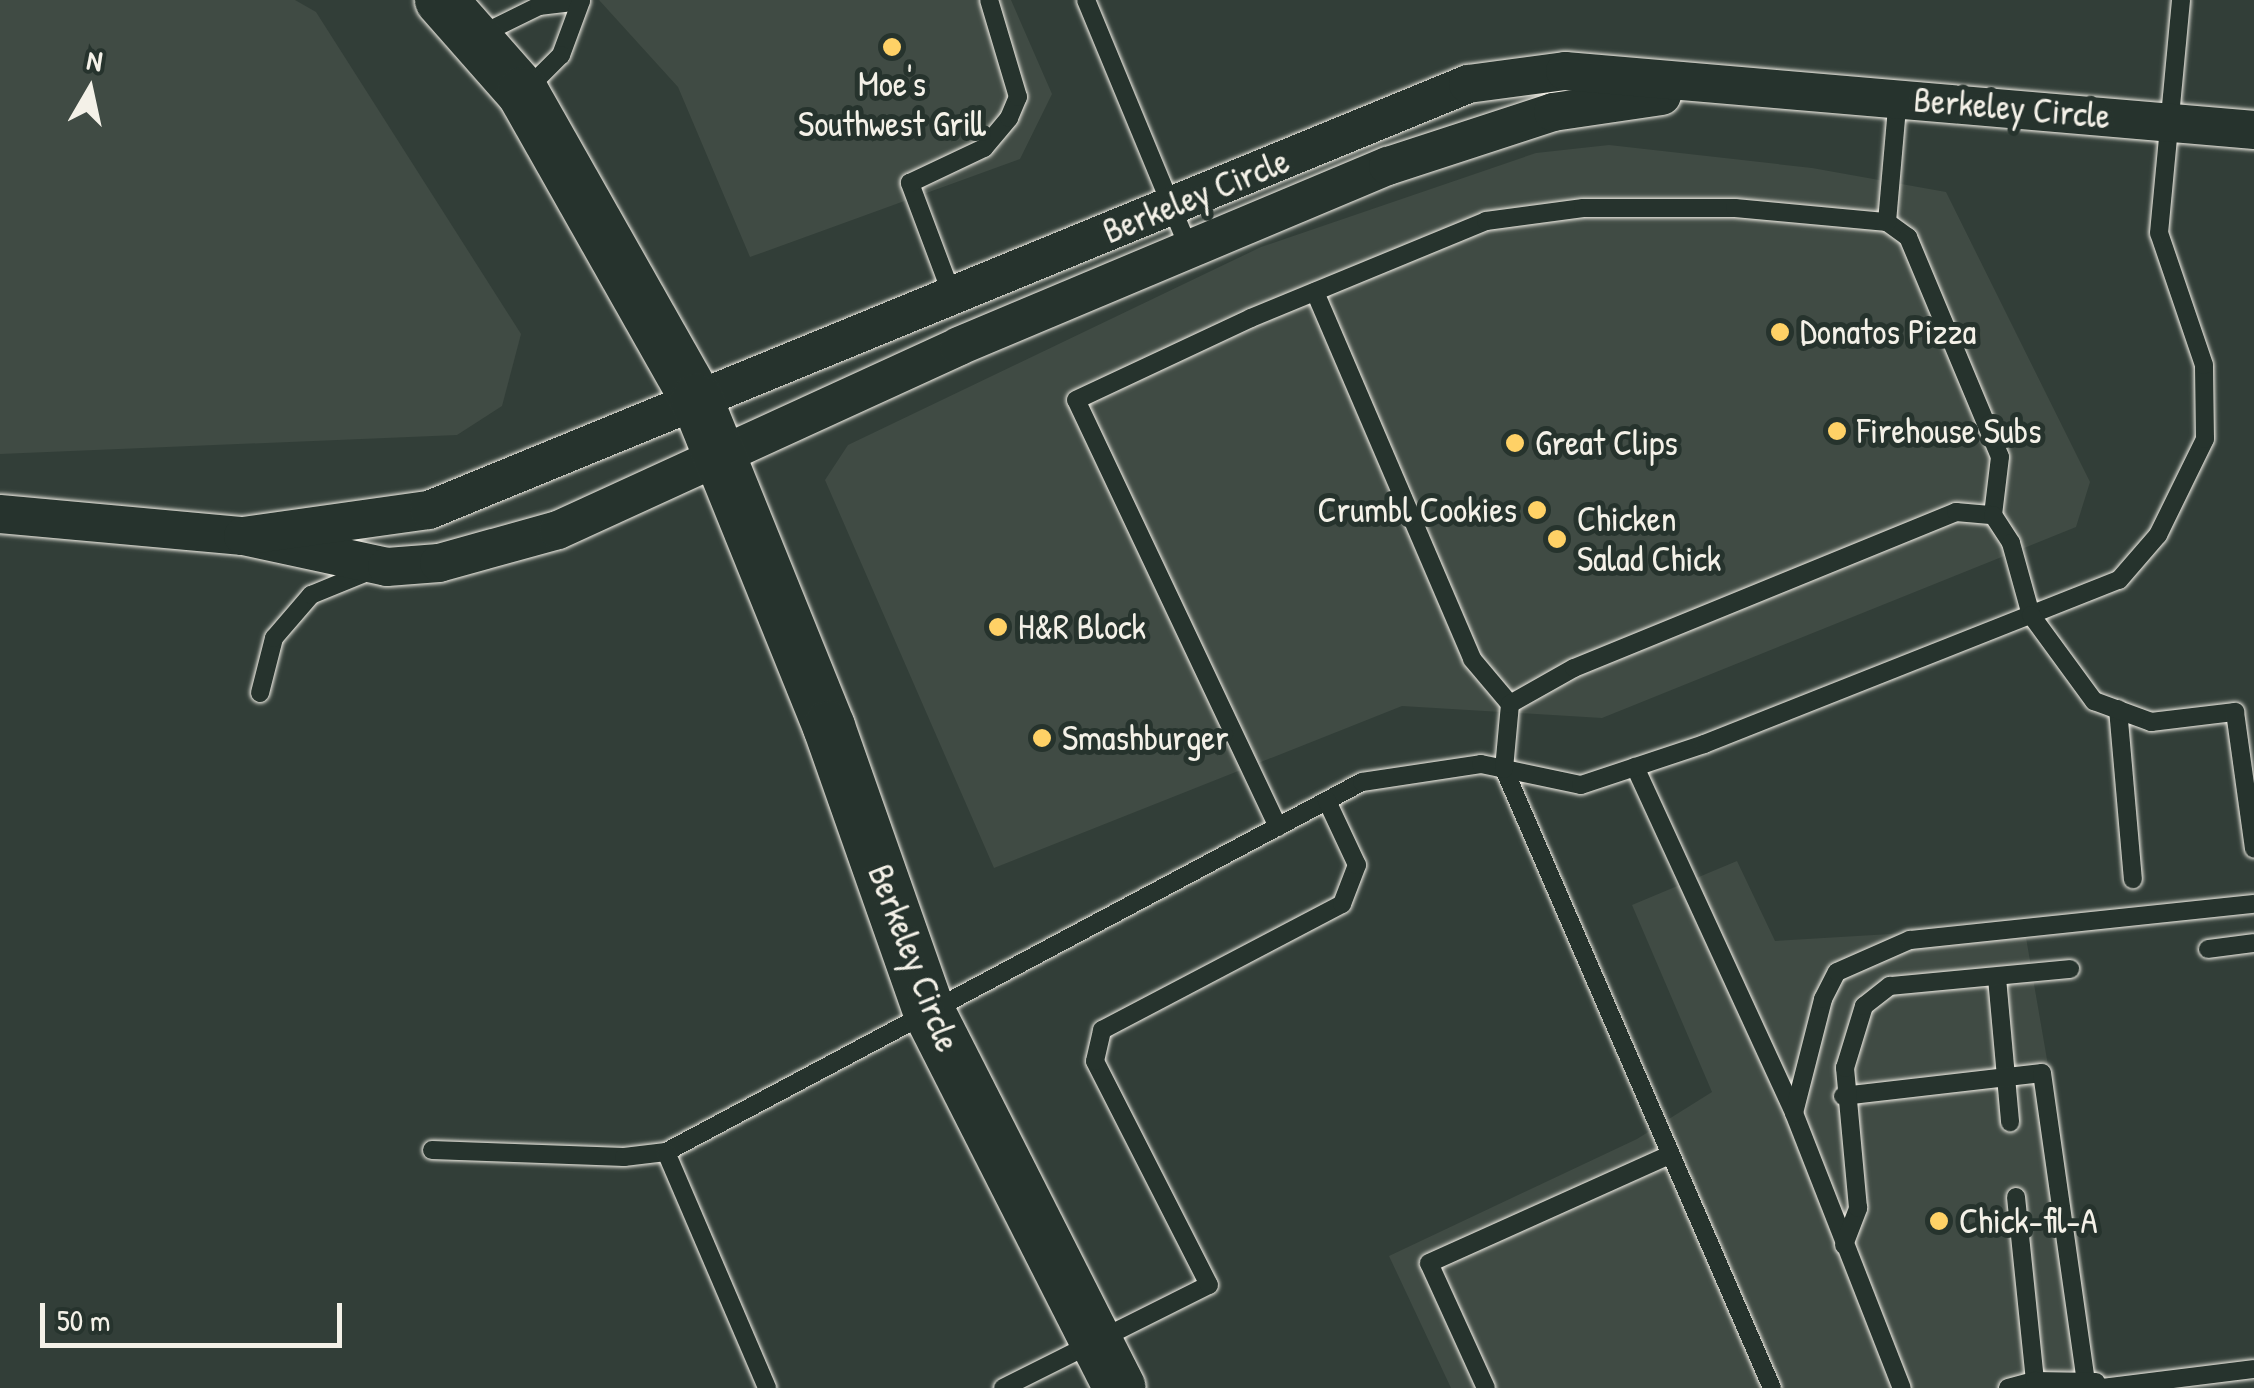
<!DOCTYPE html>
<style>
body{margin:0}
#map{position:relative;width:2254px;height:1388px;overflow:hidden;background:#323e38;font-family:"Patrick Hand",sans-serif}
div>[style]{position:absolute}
.built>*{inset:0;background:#404b44}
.roads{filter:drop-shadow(0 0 2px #f4f1e8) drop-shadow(0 0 2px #f4f1e8)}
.lane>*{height:18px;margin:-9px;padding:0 9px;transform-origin:9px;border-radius:9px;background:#26332d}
.street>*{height:38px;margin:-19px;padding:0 19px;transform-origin:19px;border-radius:19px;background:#26332d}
.secondary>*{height:52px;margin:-26px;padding:0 26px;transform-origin:26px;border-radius:26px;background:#26332d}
.dots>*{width:28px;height:28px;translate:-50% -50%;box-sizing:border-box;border:5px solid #26332d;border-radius:50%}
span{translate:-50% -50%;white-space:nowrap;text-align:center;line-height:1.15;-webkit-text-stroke:10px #26332d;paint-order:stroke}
.poi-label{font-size:35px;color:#f4f1e8}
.left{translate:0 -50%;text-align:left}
.right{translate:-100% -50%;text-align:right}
.street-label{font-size:35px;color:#f4f1e8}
.north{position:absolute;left:40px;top:40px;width:100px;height:100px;-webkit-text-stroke:8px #26332d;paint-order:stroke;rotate:9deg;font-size:28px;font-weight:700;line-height:40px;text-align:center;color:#f4f1e8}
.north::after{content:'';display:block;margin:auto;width:35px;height:45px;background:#f4f1e8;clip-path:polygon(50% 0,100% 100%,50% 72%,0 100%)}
.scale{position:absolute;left:40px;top:1303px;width:302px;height:45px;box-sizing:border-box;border:5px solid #f4f1e8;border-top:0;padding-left:12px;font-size:30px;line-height:35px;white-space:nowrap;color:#f4f1e8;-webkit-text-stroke:8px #26332d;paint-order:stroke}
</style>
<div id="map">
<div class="built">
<div style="clip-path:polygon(0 0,295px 0,316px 12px,521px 334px,502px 406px,457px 435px,0 454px)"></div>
<div style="clip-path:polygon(599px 0,1011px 0,1052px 94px,1020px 159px,750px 257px,678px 87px)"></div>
<div style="clip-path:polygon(1609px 145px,1812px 168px,1946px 192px,2090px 482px,2076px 527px,1602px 718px,1402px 706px,994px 868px,825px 480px,848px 445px,1261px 247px,1536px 153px)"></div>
<div style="clip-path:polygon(1737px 861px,1775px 941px,2024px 926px,2091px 1315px,2086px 1388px,1451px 1388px,1389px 1256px,1637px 1139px,1712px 1092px,1632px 905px)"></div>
</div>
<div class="roads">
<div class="lane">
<div style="left:1086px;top:0;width:269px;rotate:67.5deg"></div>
<div style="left:480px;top:35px;width:66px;rotate:-26.2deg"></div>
<div style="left:539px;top:6px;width:42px;rotate:-6.8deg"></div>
<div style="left:581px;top:1px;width:58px;rotate:110.3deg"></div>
<div style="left:561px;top:55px;width:48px;rotate:135deg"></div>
<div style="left:1887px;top:222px;width:26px;rotate:36deg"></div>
<div style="left:1908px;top:237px;width:238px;rotate:67.3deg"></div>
<div style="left:2000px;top:457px;width:58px;rotate:96.9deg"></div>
<div style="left:1315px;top:292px;width:399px;rotate:66.8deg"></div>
<div style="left:1472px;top:659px;width:59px;rotate:49.8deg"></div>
<div style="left:952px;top:295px;width:120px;rotate:-110.6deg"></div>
<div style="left:910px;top:183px;width:82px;rotate:-25.3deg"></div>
<div style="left:984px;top:148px;width:39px;rotate:-50deg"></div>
<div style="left:1009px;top:118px;width:23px;rotate:-67deg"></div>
<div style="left:1018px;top:97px;width:101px;rotate:-106.6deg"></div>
<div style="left:260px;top:693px;width:57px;rotate:-75.7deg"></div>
<div style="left:274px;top:638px;width:57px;rotate:-49.3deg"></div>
<div style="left:311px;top:595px;width:61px;rotate:-22.3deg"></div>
<div style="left:2118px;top:709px;width:171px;rotate:85deg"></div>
<div style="left:1635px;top:767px;width:381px;rotate:65.3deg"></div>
<div style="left:1794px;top:1113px;width:295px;rotate:68.6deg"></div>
<div style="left:1278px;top:827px;width:472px;rotate:-115.3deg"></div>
<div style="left:1076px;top:400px;width:193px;rotate:-25.1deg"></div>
<div style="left:1251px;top:318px;width:254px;rotate:-22.4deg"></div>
<div style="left:1486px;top:221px;width:98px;rotate:-7.6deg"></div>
<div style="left:1583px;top:208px;width:152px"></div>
<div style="left:1735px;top:208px;width:153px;rotate:5.3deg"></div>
<div style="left:1887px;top:222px;width:125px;rotate:-85deg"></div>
<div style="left:2208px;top:949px;width:46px;rotate:-7.4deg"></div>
<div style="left:1997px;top:978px;width:145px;rotate:84.8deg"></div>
<div style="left:1843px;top:1096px;width:200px;rotate:-6.6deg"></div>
<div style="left:2042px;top:1073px;width:312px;rotate:81.9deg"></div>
<div style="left:1794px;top:1113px;width:118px;rotate:-75.7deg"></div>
<div style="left:1823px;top:999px;width:30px;rotate:-63deg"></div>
<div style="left:1837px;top:972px;width:80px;rotate:-23.7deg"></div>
<div style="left:1910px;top:940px;width:346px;rotate:-6deg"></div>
<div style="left:432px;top:1150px;width:192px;rotate:2.1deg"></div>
<div style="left:624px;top:1157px;width:42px;rotate:-6.8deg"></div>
<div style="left:666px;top:1152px;width:788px;rotate:-28deg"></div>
<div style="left:1362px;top:782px;width:120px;rotate:-8.6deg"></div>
<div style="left:1481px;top:764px;width:102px;rotate:11.9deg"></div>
<div style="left:1581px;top:785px;width:130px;rotate:-18.4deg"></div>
<div style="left:1704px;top:744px;width:446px;rotate:-21.6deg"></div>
<div style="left:2119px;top:580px;width:60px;rotate:-49.1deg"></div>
<div style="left:2158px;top:535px;width:107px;rotate:-63.9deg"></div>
<div style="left:2205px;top:439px;width:74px;rotate:-90.8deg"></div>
<div style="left:2204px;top:365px;width:139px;rotate:-108.8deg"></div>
<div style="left:2159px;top:233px;width:234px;rotate:-84.6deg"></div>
<div style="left:666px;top:1152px;width:257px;rotate:66.8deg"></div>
<div style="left:2016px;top:1197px;width:185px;rotate:84.1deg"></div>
<div style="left:1844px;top:1245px;width:40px;rotate:-69deg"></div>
<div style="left:1858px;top:1208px;width:141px;rotate:-95.3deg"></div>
<div style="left:1845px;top:1068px;width:65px;rotate:-73deg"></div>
<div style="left:1864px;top:1006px;width:33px;rotate:-38deg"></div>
<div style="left:1890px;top:986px;width:181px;rotate:-5.4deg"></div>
<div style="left:1003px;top:1388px;width:230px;rotate:-26.6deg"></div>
<div style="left:1209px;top:1285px;width:251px;rotate:-117deg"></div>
<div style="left:1095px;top:1061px;width:32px;rotate:-77deg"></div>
<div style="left:1102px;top:1030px;width:271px;rotate:-27.7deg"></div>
<div style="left:1342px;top:904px;width:42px;rotate:-69deg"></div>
<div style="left:1357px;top:865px;width:71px;rotate:-115.1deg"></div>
<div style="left:1486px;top:1388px;width:137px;rotate:-114.5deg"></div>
<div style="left:1429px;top:1263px;width:263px;rotate:-24.2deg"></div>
<div style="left:1772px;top:1388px;width:675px;rotate:-113.41deg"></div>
<div style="left:1504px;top:769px;width:65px;rotate:-84.7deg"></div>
<div style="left:1510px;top:704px;width:73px;rotate:-29.4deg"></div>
<div style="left:1574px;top:668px;width:413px;rotate:-22.2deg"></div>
<div style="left:1956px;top:512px;width:37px;rotate:5deg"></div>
<div style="left:1993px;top:515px;width:33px;rotate:57deg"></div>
<div style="left:2011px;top:543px;width:75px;rotate:74.5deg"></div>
<div style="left:2031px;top:615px;width:107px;rotate:53.8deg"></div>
<div style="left:2094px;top:701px;width:61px;rotate:20.2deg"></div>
<div style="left:2151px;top:722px;width:85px;rotate:-6.8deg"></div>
<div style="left:2235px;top:712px;width:138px;rotate:82.1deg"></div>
<div style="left:2008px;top:1388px;width:28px;rotate:-15deg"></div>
<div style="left:2035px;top:1381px;width:61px;rotate:0.9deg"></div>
<div style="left:2101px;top:1388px;width:154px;rotate:-7.1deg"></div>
</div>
<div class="street">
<div style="left:0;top:514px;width:244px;rotate:5.2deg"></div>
<div style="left:243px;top:536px;width:147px;rotate:12.1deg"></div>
<div style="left:387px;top:567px;width:52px;rotate:-4.4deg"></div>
<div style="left:439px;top:563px;width:123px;rotate:-15.5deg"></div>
<div style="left:558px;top:530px;width:441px;rotate:-24.6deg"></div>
<div style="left:959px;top:346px;width:465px;rotate:-22.8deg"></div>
<div style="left:1388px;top:166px;width:174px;rotate:-18.1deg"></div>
<div style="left:1553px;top:112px;width:110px;rotate:-8.4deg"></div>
<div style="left:243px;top:536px;width:188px;rotate:-8deg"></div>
<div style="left:429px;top:510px;width:1123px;rotate:-22.29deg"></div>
<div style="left:1468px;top:84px;width:98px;rotate:-7.6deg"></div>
<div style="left:1565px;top:71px;width:692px;rotate:4.89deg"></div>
</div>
<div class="secondary">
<div style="left:441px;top:0;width:124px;rotate:48.6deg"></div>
<div style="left:523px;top:93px;width:353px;rotate:60.5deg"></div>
<div style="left:697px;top:400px;width:353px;rotate:68deg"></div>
<div style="left:829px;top:727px;width:304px;rotate:70.6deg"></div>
<div style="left:930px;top:1014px;width:419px;rotate:63.1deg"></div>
</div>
</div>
<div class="dots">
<div style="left:892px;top:47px;background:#ffd166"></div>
<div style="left:1780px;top:332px;background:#ffd166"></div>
<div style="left:1837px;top:431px;background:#ffd166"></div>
<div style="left:1515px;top:443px;background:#ffd166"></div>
<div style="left:1537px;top:510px;background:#ffd166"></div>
<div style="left:1557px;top:539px;background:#ffd166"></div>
<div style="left:998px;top:627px;background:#ffd166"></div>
<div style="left:1042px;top:738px;background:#ffd166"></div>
<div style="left:1939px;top:1221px;background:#ffd166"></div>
</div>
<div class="poi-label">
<span style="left:892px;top:104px">Moe's<br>Southwest Grill</span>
<span class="left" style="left:1800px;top:332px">Donatos Pizza</span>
<span class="left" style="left:1857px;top:431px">Firehouse Subs</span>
<span class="left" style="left:1535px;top:443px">Great Clips</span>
<span class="right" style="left:1517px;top:510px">Crumbl Cookies</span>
<span class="left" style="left:1577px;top:539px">Chicken<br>Salad Chick</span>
<span class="left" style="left:1018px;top:627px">H&amp;R Block</span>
<span class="left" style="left:1062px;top:738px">Smashburger</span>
<span class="left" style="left:1959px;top:1221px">Chick-fil-A</span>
</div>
<div class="street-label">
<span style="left:2012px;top:108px;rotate:5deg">Berkeley Circle</span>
<span style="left:1196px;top:196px;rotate:-22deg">Berkeley Circle</span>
<span style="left:914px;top:958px;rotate:69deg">Berkeley Circle</span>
</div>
<div class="north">N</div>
<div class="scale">50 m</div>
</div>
